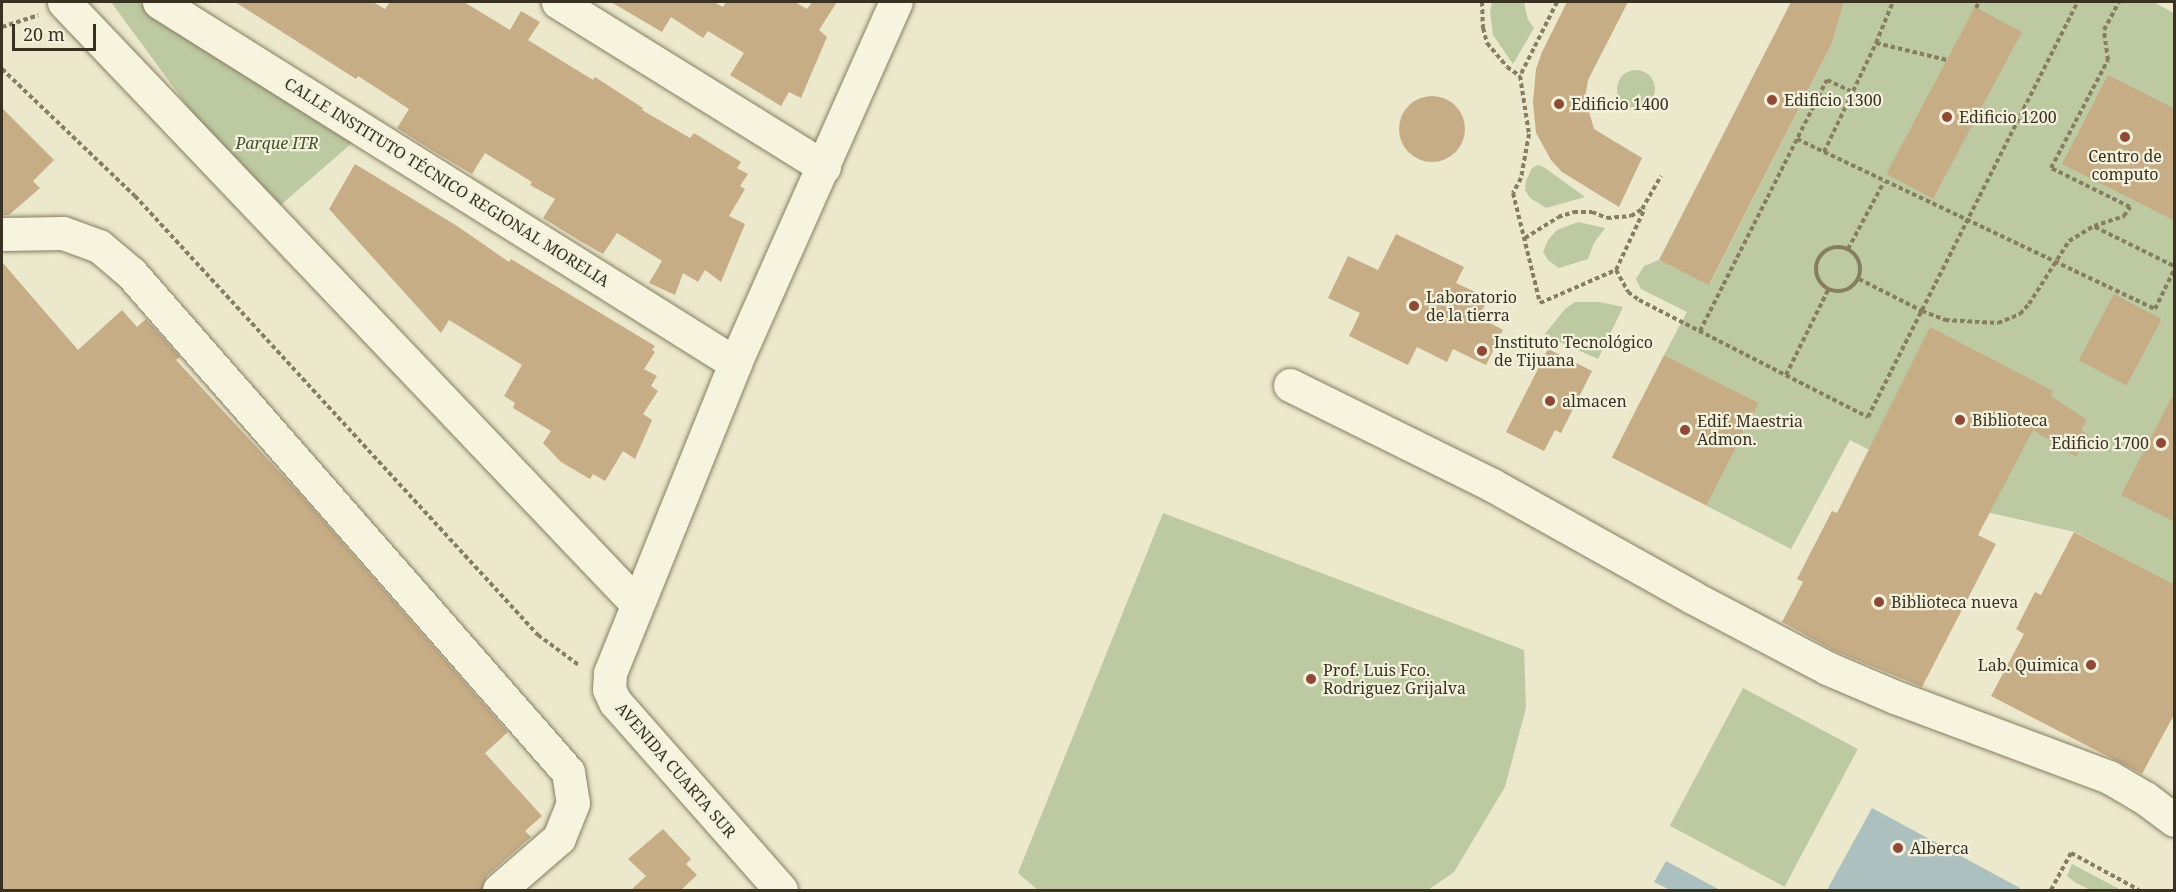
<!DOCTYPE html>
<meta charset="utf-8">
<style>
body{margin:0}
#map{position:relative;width:2176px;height:892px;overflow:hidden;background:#ebe8cc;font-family:"Noto Serif",serif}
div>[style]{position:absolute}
.green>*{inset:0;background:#bcc9a1;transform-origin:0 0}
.round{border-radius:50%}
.water>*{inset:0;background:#acc1bf}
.building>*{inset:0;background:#c6ad86;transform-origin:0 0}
.path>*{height:4px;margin-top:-2px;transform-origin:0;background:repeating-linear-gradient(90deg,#877d61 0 4.5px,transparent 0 7.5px)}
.path>.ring{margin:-2px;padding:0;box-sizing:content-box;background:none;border:4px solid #877d61;border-radius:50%}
.roads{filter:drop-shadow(0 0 2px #877d61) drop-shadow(0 0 2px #877d61)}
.minor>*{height:33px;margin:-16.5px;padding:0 16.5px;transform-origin:16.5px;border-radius:16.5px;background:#f6f4df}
.dots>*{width:16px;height:16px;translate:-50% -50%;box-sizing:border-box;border:3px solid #f3f1db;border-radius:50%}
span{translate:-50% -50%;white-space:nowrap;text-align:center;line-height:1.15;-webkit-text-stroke:4.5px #f3f1db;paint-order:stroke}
.poi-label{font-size:16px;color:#393223}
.left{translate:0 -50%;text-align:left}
.right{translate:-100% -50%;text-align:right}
.park-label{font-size:16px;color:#42542c;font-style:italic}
.street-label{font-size:16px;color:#393223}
.frame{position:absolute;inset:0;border:3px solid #393223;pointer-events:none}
.scale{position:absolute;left:12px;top:24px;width:84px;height:27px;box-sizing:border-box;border:3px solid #393223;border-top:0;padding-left:8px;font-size:18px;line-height:21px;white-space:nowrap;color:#393223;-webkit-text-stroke:4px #f3f1db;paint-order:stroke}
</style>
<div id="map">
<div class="green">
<div style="clip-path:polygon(111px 2px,138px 2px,360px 136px,268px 216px)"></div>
<div style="clip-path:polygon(1492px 2px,1524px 2px,1528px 20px,1534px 28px,1513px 64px,1493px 35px,1490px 12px)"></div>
<div style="clip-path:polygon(1844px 2px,2153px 2px,2174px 13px,2174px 585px,2075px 532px,1990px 513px,1850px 440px,1791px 549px,1705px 505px,1758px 403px,1664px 355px,1687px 312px,1641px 289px,1636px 279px,1644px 266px,1659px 260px,1710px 284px,1832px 43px)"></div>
<div class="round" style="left:1617px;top:70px;width:38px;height:38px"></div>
<div style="clip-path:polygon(1538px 165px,1545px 168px,1585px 197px,1546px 208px,1530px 198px,1525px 190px,1526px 181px,1532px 168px)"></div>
<div style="clip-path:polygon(1578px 222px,1605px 228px,1594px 243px,1588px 259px,1559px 268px,1549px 261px,1543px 252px,1548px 240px,1557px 230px)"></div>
<div style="clip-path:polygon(1575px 302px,1599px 302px,1623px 307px,1598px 359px,1544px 335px,1565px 309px)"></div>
<div style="clip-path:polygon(1163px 513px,1524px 650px,1526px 708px,1505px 787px,1454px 872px,1428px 890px,1038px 890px,1018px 873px)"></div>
<div style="left:1743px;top:688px;width:130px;height:156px;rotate:28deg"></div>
<div style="clip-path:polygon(2072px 864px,2121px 890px,2091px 890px,2076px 883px,2067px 876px)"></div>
</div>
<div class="water">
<div style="clip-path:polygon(1872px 808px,2020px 888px,2019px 890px,1827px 890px)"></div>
<div style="clip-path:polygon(1666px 861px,1720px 890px,1670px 890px,1654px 882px)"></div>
</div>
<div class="building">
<div style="clip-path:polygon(235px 2px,373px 2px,385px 9px,390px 2px,464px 2px,510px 30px,521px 11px,540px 22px,528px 40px,593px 80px,595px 77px,643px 108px,642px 110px,690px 138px,694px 133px,741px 162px,737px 168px,748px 174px,740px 186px,745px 189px,729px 216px,745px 224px,721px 282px,705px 270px,698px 282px,683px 273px,675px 295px,649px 283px,662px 261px,617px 233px,603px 254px,580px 241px,543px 218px,555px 199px,530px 185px,532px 182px,485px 153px,472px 174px,438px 154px,397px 128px,409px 109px,358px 76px,356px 79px)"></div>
<div style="clip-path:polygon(611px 2px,714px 2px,723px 7px,726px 2px,795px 2px,807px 9px,812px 2px,837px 2px,819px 30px,827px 37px,801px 98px,789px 92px,781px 106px,730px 75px,744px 53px,708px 31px,703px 38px,671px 17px,662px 32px)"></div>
<div style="clip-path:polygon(1567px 2px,1628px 2px,1588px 80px,1585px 98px,1594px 129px,1642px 158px,1619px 207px,1562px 172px,1551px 160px,1536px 133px,1533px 102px,1536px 69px,1542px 52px)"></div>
<div style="clip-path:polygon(1791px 2px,1844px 2px,1832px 43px,1709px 285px,1659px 260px)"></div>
<div style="left:1975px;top:7px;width:53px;height:189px;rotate:28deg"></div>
<div style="clip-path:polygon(2108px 75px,2175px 109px,2175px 221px,2062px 164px)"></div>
<div class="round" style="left:1399px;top:96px;width:66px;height:66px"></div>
<div style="clip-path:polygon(2px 108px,54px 160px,33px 181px,40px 188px,9px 215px,2px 215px)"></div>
<div style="clip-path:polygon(355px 164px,457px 226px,509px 262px,511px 259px,655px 346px,652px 350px,655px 352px,644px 369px,657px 376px,651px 386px,658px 391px,643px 414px,652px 420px,635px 459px,623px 451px,605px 481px,593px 474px,590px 479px,561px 462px,543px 443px,551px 431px,513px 408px,515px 403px,504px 396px,522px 365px,449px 320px,441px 333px,329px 209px)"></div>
<div style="clip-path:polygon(1396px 234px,1464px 267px,1456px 283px,1488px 298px,1479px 317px,1503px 330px,1486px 365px,1453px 349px,1447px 362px,1417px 347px,1408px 365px,1349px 336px,1360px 313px,1328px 298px,1348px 256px,1378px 270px)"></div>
<div style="clip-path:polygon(2px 262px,78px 350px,122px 310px,137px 327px,146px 319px,180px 357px,176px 360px,299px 493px,508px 732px,485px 753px,542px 816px,525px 831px,531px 837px,487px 876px,481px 891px,2px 891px)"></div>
<div style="left:2114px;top:294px;width:54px;height:75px;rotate:28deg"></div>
<div style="clip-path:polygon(1930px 327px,2053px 391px,2051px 396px,2087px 420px,2081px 430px,2088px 435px,2076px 457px,2033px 430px,1978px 535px,1996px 544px,1922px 687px,1835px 651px,1782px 622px,1803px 582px,1797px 579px,1832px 511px,1837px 513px)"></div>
<div style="clip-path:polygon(1548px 349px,1592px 371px,1561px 433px,1555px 430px,1544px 451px,1506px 432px)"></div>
<div style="left:1664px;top:355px;width:106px;height:115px;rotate:27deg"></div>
<div style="clip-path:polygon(2175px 391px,2175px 522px,2121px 495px)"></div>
<div style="clip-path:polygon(2074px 532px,2175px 585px,2175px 713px,2142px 774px,1991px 696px,2024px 634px,2016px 629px,2035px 592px,2041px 595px)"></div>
<div style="clip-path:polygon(663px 829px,691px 859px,686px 864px,697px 875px,680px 891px,630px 891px,646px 876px,628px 859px)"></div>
</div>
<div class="path">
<div style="left:1482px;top:2px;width:26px;rotate:88deg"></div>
<div style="left:1483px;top:28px;width:16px;rotate:75deg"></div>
<div style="left:1487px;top:43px;width:31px;rotate:50deg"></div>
<div style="left:1507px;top:67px;width:16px;rotate:35deg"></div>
<div style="left:1557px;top:2px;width:83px;rotate:116.6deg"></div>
<div style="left:1520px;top:76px;width:59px;rotate:81.2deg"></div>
<div style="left:1529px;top:134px;width:45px;rotate:100.3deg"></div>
<div style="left:1521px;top:178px;width:17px;rotate:118deg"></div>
<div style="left:1513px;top:193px;width:113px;rotate:76.2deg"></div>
<div style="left:1540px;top:303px;width:83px;rotate:-23.5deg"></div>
<div style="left:1616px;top:270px;width:25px;rotate:61deg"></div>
<div style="left:1628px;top:292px;width:14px;rotate:36deg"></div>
<div style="left:1639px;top:300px;width:257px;rotate:27.1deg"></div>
<div style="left:1868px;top:417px;width:465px;rotate:-63.2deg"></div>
<div style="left:1976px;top:8px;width:7px;rotate:-63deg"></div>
<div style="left:2px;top:27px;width:38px;rotate:-18deg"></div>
<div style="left:1876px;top:43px;width:73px;rotate:13.5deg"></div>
<div style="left:2px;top:69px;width:184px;rotate:43.7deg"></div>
<div style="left:135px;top:196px;width:596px;rotate:47.45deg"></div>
<div style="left:538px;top:635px;width:52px;rotate:36.4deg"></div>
<div style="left:1797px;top:139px;width:396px;rotate:25.4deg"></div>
<div style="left:2155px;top:309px;width:43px;rotate:-64deg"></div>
<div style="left:1824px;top:152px;width:121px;rotate:-64.5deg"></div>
<div style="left:1876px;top:43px;width:44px;rotate:-67.5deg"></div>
<div style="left:2095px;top:227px;width:88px;rotate:26.3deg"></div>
<div style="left:1525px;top:238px;width:39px;rotate:-32deg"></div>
<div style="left:1558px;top:217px;width:17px;rotate:-17deg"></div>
<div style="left:1574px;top:212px;width:18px"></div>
<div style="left:1592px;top:212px;width:16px;rotate:22deg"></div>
<div style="left:1607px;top:218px;width:24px;rotate:-5deg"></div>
<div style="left:1631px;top:216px;width:13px;rotate:-32deg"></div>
<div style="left:1642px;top:209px;width:38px;rotate:-60deg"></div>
<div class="ring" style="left:1816px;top:247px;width:40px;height:40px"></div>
<div style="left:1848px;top:249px;width:76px;rotate:-61.8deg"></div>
<div style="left:1616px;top:270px;width:68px;rotate:-64.9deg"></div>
<div style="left:1859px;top:279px;width:71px;rotate:26.9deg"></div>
<div style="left:1922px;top:311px;width:25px;rotate:21deg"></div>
<div style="left:1945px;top:320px;width:53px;rotate:3.2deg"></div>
<div style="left:1998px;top:323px;width:24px;rotate:-22deg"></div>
<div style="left:2020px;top:314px;width:13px;rotate:-48deg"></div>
<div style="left:2029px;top:304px;width:75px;rotate:-57.6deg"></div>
<div style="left:2069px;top:241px;width:29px;rotate:-31deg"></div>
<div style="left:2094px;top:226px;width:32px;rotate:-18deg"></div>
<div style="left:2124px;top:216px;width:11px;rotate:-56deg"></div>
<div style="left:2130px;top:207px;width:88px;rotate:-153.7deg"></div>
<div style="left:2051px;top:168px;width:122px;rotate:-62.2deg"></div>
<div style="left:2108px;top:60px;width:30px;rotate:-98deg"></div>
<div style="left:2104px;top:30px;width:32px;rotate:-62deg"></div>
<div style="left:1700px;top:331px;width:281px;rotate:-63.2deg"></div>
<div style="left:1827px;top:80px;width:29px;rotate:25deg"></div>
<div style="left:1786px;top:375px;width:95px;rotate:-63.7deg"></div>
<div style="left:2051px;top:890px;width:42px;rotate:-61.6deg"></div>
<div style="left:2071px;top:853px;width:77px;rotate:28.6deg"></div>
</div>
<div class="roads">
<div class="minor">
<div style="left:64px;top:2px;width:831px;rotate:46.41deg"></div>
<div style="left:159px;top:2px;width:680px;rotate:32.08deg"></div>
<div style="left:558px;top:2px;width:313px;rotate:31.8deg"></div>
<div style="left:2px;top:234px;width:61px;rotate:-0.9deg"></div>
<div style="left:63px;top:233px;width:38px;rotate:20deg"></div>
<div style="left:99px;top:246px;width:42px;rotate:40.2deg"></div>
<div style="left:131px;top:273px;width:663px;rotate:48.79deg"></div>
<div style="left:568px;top:772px;width:31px;rotate:81deg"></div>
<div style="left:573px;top:803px;width:38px;rotate:112deg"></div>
<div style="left:559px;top:838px;width:79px;rotate:139.1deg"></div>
<div style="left:1290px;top:385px;width:225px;rotate:26.3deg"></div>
<div style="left:1492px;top:485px;width:229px;rotate:29.2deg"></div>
<div style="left:1692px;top:597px;width:153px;rotate:27.7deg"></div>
<div style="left:1827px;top:668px;width:74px;rotate:23.1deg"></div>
<div style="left:1895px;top:697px;width:228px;rotate:20.5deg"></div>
<div style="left:2109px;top:777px;width:42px;rotate:30.3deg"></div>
<div style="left:2145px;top:798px;width:36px;rotate:37deg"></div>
<div style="left:781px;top:890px;width:251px;rotate:-131.4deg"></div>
<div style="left:615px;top:702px;width:14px;rotate:-115deg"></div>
<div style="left:609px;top:689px;width:16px;rotate:-86deg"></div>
<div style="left:610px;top:673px;width:334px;rotate:-68deg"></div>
<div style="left:735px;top:363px;width:395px;rotate:-66deg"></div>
</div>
</div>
<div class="dots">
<div style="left:1772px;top:100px;background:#904837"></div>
<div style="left:1559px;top:104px;background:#904837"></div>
<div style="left:1947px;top:117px;background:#904837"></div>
<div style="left:2125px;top:137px;background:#904837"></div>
<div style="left:1414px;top:306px;background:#904837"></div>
<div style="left:1482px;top:351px;background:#904837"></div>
<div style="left:1550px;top:401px;background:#904837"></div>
<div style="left:1960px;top:420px;background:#904837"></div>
<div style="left:1685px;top:430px;background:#904837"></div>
<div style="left:2161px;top:443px;background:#904837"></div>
<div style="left:1879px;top:602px;background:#904837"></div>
<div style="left:2091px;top:665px;background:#904837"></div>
<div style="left:1311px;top:679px;background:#904837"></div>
<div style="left:1898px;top:848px;background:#904837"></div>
</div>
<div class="poi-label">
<span class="left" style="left:1784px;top:100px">Edificio 1300</span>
<span class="left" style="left:1571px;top:104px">Edificio 1400</span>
<span class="left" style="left:1959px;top:117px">Edificio 1200</span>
<span style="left:2125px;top:165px">Centro de<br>computo</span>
<span class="left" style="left:1426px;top:306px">Laboratorio<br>de la tierra</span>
<span class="left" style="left:1494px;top:351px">Instituto Tecnológico<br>de Tijuana</span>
<span class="left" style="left:1562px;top:401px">almacen</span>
<span class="left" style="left:1972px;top:420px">Biblioteca</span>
<span class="left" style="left:1697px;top:430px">Edif. Maestria<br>Admon.</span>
<span class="right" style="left:2149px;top:443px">Edificio 1700</span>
<span class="left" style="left:1891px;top:602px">Biblioteca nueva</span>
<span class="right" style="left:2079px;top:665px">Lab. Quimica</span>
<span class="left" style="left:1323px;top:679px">Prof. Luis Fco.<br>Rodriguez Grijalva</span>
<span class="left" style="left:1910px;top:848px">Alberca</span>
</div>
<div class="park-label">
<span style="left:277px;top:143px">Parque ITR</span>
</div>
<div class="street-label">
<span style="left:447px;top:182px;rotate:32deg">CALLE INSTITUTO TÉCNICO REGIONAL MORELIA</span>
<span style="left:676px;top:770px;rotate:49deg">AVENIDA CUARTA SUR</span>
</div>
<div class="frame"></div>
<div class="scale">20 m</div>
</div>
